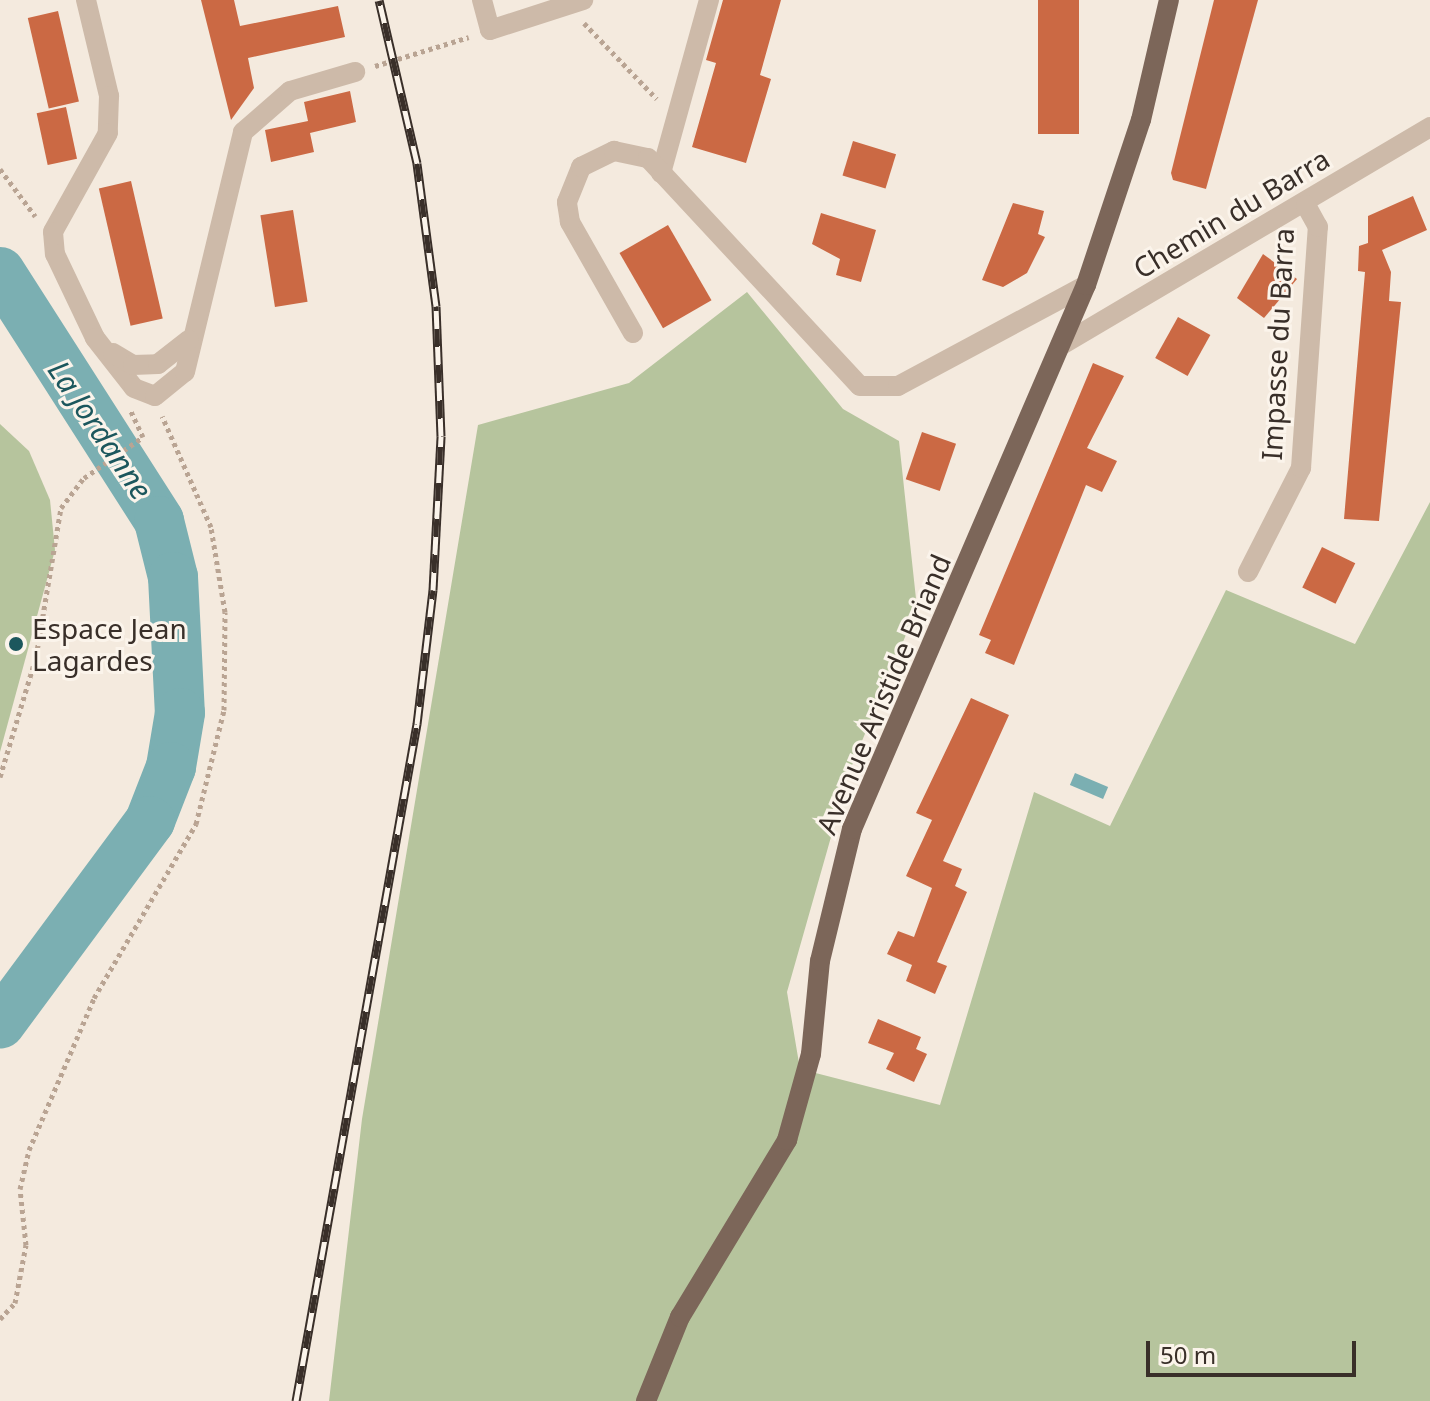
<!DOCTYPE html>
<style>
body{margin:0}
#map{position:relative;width:1430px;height:1401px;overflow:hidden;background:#f4eade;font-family:"Noto Sans",sans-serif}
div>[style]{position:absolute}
.green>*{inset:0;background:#b6c49d}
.water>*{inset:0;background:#7bafb2;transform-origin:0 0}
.river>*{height:50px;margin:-25px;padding:0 25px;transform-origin:25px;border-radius:25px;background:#7bafb2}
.building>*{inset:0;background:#cb6944;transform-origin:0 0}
.path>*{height:5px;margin-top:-2.5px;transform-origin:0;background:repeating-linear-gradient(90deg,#b9a493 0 4px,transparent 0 8px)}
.minor>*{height:20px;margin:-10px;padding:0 10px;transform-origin:10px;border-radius:10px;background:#cdbaa9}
.major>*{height:20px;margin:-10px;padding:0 10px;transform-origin:10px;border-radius:10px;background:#7c6659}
.rail>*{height:9px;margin-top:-4.5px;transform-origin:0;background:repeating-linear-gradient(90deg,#fbf4eb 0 18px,#392f29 0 36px);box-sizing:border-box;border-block:2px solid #392f29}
.dots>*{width:22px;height:22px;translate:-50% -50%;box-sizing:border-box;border:4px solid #fbf4eb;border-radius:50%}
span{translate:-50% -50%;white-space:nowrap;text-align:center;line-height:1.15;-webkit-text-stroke:6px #fbf4eb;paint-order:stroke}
.street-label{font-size:28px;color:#392f29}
.poi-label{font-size:28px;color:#392f29}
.left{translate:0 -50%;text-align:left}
.water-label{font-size:30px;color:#1c575d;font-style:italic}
.scale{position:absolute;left:1146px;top:1341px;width:210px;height:36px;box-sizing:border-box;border:4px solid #392f29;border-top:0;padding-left:10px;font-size:24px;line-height:28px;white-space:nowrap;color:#392f29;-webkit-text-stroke:6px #fbf4eb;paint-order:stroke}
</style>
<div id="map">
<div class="green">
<div style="clip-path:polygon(747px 292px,843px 409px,899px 441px,917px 608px,850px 770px,787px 992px,800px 1069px,940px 1105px,1034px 792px,1110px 826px,1226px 590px,1355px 644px,1430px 502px,1430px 1401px,329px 1401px,362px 1119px,478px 425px,629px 383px)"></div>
<div style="clip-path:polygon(0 424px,29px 451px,50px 500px,55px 550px,0 752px)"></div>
</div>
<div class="water">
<div style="left:1075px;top:773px;width:36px;height:13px;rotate:23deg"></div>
</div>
<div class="river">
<div style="left:0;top:272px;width:295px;rotate:57.4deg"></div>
<div style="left:159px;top:521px;width:58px;rotate:76deg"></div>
<div style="left:173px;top:577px;width:136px;rotate:87.1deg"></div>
<div style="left:180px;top:713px;width:55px;rotate:99.5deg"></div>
<div style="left:171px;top:767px;width:58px;rotate:111.3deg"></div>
<div style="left:150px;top:821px;width:252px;rotate:126.5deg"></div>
</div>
<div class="building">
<div style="clip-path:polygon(201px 0,234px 0,240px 26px,338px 6px,345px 37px,248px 58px,254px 88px,231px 120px)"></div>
<div style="clip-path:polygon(723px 0,781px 0,760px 75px,771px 79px,746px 163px,692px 147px,716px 63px,706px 60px)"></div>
<div style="left:1038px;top:0;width:41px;height:134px"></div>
<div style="clip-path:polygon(1214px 0,1258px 0,1206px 189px,1173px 180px,1171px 173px)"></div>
<div style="left:58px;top:11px;width:93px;height:31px;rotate:77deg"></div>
<div style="clip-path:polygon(350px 91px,356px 122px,310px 133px,314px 152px,271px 162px,265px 130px,308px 121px,304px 102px)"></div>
<div style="left:66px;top:107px;width:53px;height:30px;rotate:78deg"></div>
<div style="left:853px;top:141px;width:45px;height:36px;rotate:17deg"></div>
<div style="left:131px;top:181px;width:141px;height:33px;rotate:77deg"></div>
<div style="clip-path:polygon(1413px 196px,1427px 230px,1382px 250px,1391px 272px,1389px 301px,1401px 302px,1379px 521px,1344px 519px,1365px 272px,1358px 271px,1359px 246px,1368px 243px,1368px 216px)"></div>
<div style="clip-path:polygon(1013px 203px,1044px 211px,1038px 234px,1045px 237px,1027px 273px,1003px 287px,982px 280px)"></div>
<div style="left:293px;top:210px;width:93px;height:33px;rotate:81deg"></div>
<div style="clip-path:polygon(821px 213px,876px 230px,861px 282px,836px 275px,840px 259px,812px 244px)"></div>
<div style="left:668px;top:225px;width:87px;height:56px;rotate:60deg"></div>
<div style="clip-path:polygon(1263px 254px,1297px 279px,1264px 318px,1237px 298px)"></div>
<div style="left:1178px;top:317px;width:37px;height:47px;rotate:29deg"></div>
<div style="clip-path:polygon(1093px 363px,1124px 376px,1087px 448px,1117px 461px,1102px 492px,1086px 485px,1014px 665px,985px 653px,991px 640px,979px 635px)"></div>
<div style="left:922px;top:432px;width:36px;height:50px;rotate:19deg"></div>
<div style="left:1322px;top:547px;width:37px;height:45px;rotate:26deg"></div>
<div style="clip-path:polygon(971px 698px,1009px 715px,943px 861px,962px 869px,955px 886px,967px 892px,937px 962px,947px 966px,935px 994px,906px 981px,912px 965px,887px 954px,898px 931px,914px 937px,932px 888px,906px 876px,932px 820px,916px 813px)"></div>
<div style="clip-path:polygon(878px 1019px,921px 1037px,916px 1049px,927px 1054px,914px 1082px,886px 1069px,894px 1053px,868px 1043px)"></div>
</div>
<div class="path">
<div style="left:584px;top:23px;width:105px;rotate:46.2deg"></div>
<div style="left:375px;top:66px;width:98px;rotate:-17.1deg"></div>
<div style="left:0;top:169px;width:59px;rotate:53.3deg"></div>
<div style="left:0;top:777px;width:125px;rotate:-73.3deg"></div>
<div style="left:36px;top:657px;width:151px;rotate:-80.5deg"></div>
<div style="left:61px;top:508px;width:38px;rotate:-53deg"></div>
<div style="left:84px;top:478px;width:72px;rotate:-34.8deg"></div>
<div style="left:143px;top:437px;width:29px;rotate:-115deg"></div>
<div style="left:0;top:1319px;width:22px;rotate:-47deg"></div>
<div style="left:15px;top:1303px;width:59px;rotate:-79.3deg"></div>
<div style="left:26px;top:1245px;width:56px;rotate:-96.1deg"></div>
<div style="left:20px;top:1189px;width:40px;rotate:-77deg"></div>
<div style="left:29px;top:1150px;width:165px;rotate:-66.8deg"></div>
<div style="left:94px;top:998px;width:202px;rotate:-59.6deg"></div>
<div style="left:196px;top:824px;width:117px;rotate:-76.2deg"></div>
<div style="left:224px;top:710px;width:98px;rotate:-89.4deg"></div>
<div style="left:225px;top:612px;width:86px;rotate:-99.4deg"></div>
<div style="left:211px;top:527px;width:121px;rotate:-113.8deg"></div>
</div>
<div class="minor">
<div style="left:86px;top:0;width:99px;rotate:76.5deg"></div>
<div style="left:109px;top:96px;width:37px;rotate:92deg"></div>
<div style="left:108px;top:133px;width:113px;rotate:119.1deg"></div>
<div style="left:53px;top:232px;width:22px;rotate:85deg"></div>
<div style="left:55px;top:254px;width:93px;rotate:64.5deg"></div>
<div style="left:95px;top:338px;width:63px;rotate:52deg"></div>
<div style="left:134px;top:388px;width:22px;rotate:21deg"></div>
<div style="left:155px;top:396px;width:38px;rotate:-39deg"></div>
<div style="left:185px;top:372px;width:247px;rotate:-76.4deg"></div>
<div style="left:243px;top:132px;width:62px;rotate:-41.1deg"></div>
<div style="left:290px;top:91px;width:68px;rotate:-16.3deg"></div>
<div style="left:482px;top:0;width:31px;rotate:75deg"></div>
<div style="left:490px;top:30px;width:98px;rotate:-17.9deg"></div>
<div style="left:661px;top:173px;width:180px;rotate:-74.5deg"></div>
<div style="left:633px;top:333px;width:128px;rotate:-119.6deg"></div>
<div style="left:570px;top:222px;width:20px;rotate:-99deg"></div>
<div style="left:567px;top:202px;width:38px;rotate:-68deg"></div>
<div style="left:581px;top:167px;width:37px;rotate:-26deg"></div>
<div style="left:614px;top:151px;width:35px;rotate:12deg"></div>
<div style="left:648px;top:158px;width:311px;rotate:47.1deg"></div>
<div style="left:860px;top:386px;width:38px"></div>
<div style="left:898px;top:386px;width:213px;rotate:-28.2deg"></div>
<div style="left:1060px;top:346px;width:430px;rotate:-30.6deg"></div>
<div style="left:113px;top:353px;width:23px;rotate:31deg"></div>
<div style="left:133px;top:365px;width:25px;rotate:-2deg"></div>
<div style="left:158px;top:364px;width:39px;rotate:-38deg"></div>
<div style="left:1248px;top:572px;width:117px;rotate:-63deg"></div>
<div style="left:1301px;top:468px;width:242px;rotate:-86deg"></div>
<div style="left:1318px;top:227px;width:25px;rotate:-119deg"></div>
</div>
<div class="major">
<div style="left:646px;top:1401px;width:91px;rotate:-68deg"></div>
<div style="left:680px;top:1317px;width:207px;rotate:-58.8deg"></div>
<div style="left:787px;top:1140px;width:89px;rotate:-74.4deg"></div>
<div style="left:811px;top:1054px;width:93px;rotate:-84.5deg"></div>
<div style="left:820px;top:961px;width:136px;rotate:-76.4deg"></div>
<div style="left:852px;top:829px;width:592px;rotate:-66.73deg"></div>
<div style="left:1086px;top:285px;width:174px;rotate:-71.6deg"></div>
<div style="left:1141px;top:120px;width:123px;rotate:-76.9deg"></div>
</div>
<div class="rail">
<div style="left:296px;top:1401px;width:688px;rotate:-79.87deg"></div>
<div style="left:417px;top:724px;width:135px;rotate:-83.2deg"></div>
<div style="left:433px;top:590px;width:154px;rotate:-87deg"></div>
<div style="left:441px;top:436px;width:130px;rotate:-92.2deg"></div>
<div style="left:436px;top:306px;width:144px;rotate:-97.6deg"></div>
<div style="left:417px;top:163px;width:167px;rotate:-103.1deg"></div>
</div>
<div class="dots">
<div style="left:16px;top:644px;background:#1c575d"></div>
</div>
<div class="street-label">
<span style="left:1231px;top:213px;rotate:-31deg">Chemin du Barra</span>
<span style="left:1277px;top:344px;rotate:-87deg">Impasse du Barra</span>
<span style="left:883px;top:694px;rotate:-67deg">Avenue Aristide Briand</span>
</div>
<div class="poi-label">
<span class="left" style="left:32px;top:644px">Espace Jean<br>Lagardes</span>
</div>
<div class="water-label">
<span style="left:100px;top:430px;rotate:56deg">La Jordanne</span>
</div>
<div class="scale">50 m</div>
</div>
